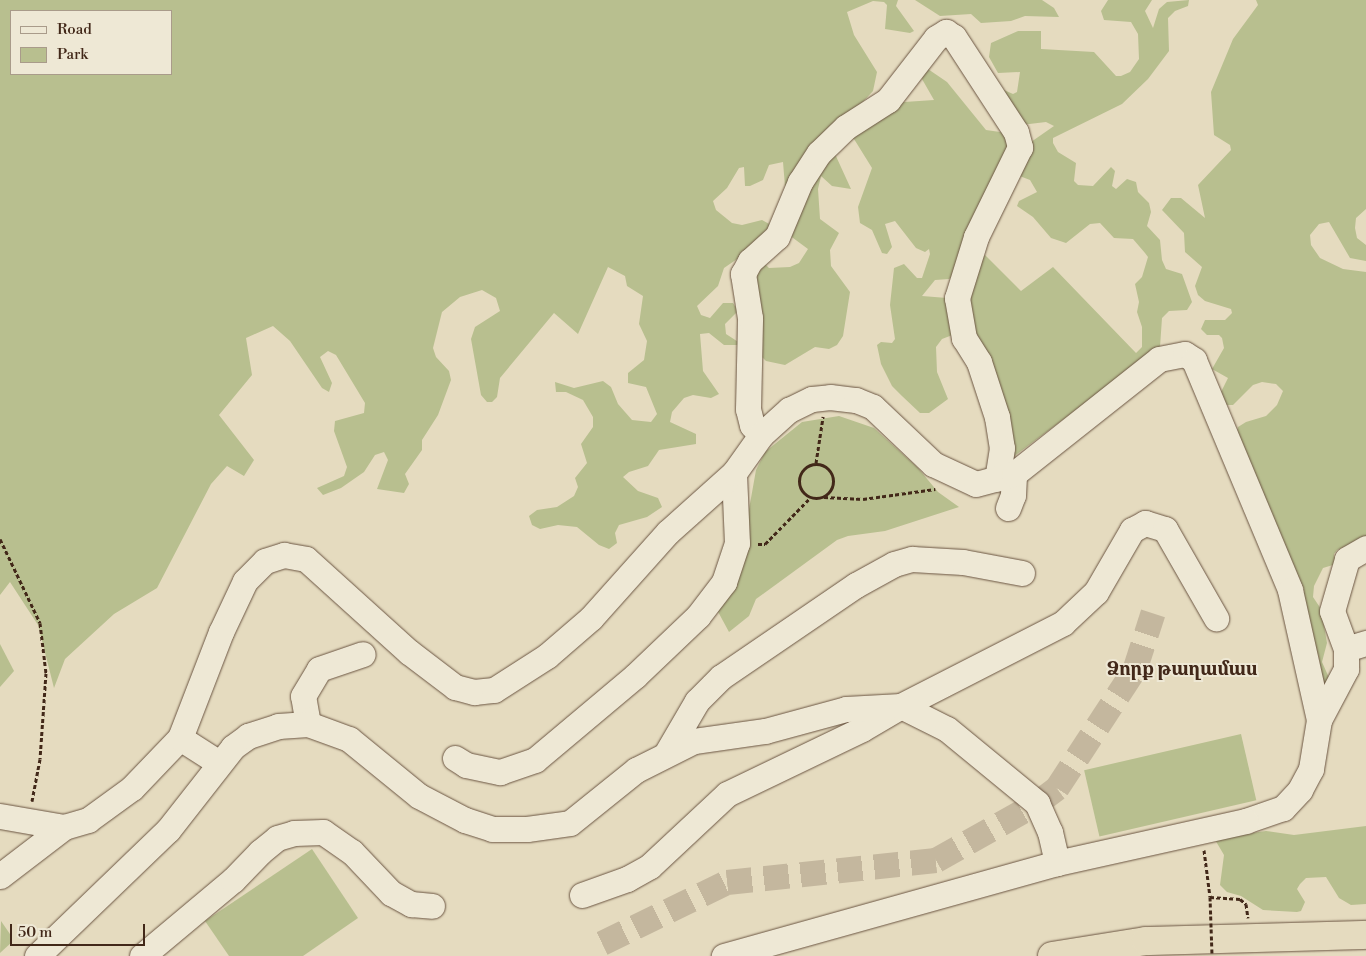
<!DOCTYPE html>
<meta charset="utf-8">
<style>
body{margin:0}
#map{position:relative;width:1366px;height:956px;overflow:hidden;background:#e5dbbf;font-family:"Libre Bodoni","Noto Serif Armenian",serif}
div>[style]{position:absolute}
.green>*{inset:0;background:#b8bf8f;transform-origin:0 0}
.minor-tunnel>*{height:25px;margin-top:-12.5px;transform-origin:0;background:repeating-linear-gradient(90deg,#c4b79e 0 25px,transparent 0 37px)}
.path>*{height:3px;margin-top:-1.5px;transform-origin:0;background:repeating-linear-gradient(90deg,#422819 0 4px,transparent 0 6.5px)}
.path>.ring{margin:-1.5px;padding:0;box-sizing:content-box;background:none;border:3px solid #422819;border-radius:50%}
.roads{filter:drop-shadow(0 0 1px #6b5542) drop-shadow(0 0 1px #6b5542)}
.minor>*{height:25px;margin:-12.5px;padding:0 12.5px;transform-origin:12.5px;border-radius:12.5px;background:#eee8d5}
.highway>*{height:28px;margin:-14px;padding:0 14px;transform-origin:14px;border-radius:14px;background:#e5dbbf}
.path-bridge>*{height:3px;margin-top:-1.5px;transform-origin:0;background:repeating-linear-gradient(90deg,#422819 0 4px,transparent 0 6.5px)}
span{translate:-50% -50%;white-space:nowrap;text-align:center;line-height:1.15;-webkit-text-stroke:4px #eee8d5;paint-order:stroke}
.neighbourhood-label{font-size:19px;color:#422819;font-weight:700}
.legend{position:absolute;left:10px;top:10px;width:162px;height:65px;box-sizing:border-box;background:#eee8d5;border:1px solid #a99b8a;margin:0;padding:6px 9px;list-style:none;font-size:15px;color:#422819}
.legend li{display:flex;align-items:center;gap:10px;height:25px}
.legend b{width:25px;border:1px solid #a99b8a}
.scale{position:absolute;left:10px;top:924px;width:135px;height:22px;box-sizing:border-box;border:2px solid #422819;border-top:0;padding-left:6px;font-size:15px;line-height:18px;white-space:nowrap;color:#422819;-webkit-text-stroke:4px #eee8d5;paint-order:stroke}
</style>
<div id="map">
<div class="green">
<div style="clip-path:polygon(evenodd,0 0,898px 0,896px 6px,914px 31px,910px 33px,885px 29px,887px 5px,884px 2px,873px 1px,847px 12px,854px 35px,877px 72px,873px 91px,860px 105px,934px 100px,922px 79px,925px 67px,947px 82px,986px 130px,1007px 133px,1031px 142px,1054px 126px,1046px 122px,1021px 125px,1004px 90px,1013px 94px,1017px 92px,1020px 72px,998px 73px,989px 57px,991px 43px,1018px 31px,1041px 31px,1041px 49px,1094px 52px,1116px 76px,1121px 76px,1130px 72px,1139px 59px,1138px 34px,1131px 22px,1104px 20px,1101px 11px,1108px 0,1152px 0,1145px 11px,1153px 28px,1159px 9px,1167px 2px,1189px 0,1188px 6px,1175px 11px,1168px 18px,1169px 51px,1148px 79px,1122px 104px,1053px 138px,1053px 143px,1058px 152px,1076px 163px,1074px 181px,1078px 185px,1093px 186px,1111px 167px,1115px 171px,1112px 186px,1116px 189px,1127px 179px,1136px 182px,1138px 192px,1149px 203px,1151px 212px,1147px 226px,1160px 240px,1162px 260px,1166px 269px,1182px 274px,1192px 302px,1187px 310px,1169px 311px,1162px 318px,1160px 347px,1009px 460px,955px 334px,942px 339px,936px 347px,937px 372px,948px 399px,929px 413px,920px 413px,902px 396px,892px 386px,881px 364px,877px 345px,881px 342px,892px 343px,895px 339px,890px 305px,894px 268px,904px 264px,917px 278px,922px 278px,930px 254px,929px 249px,925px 252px,916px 248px,895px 221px,885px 224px,892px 247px,887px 254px,882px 253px,872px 230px,860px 223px,858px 207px,872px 168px,854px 139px,849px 138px,835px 154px,851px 189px,832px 186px,821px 176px,818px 189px,820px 219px,839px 233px,830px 250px,831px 266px,850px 292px,843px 336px,837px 345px,829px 349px,815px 347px,785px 365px,766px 361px,759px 354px,745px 282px,763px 262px,769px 268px,790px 267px,799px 263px,808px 249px,789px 235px,783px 162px,769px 165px,763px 180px,750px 186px,745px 186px,744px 167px,739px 168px,727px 188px,713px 201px,716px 210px,732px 223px,742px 225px,762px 220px,771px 225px,740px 257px,724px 268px,718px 286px,697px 306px,701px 315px,710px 318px,723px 303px,733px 303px,738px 311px,725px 324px,726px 334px,743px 345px,724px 345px,709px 333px,700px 334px,703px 371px,719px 394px,711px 398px,693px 395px,684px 398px,672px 412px,670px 422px,696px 434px,696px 444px,659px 450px,648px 466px,629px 472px,623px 477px,638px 491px,658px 498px,662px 507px,647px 517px,619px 525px,615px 533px,617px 543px,609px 549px,599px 545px,577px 527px,558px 525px,540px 529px,532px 525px,529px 516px,537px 510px,557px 507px,574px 496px,578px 487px,575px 478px,587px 463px,581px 444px,593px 427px,593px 417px,583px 400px,566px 392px,556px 392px,555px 382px,574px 388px,603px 381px,611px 387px,618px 404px,632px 420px,651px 422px,657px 414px,646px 387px,628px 383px,628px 373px,644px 360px,647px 341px,639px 324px,643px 296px,627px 286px,625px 276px,608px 267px,578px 334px,554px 313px,500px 378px,497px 397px,492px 402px,487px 402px,481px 395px,471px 339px,475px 327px,500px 311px,496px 298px,482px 290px,460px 297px,442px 312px,433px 348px,436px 357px,449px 371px,451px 380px,438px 415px,422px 440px,422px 450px,405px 474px,409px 484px,404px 493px,377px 489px,388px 460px,384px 452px,375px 455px,364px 472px,341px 488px,323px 495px,317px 488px,344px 476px,347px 467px,334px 431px,335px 421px,364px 413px,365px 403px,336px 355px,328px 351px,320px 357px,332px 383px,329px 392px,322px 388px,290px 341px,273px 326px,246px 338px,252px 375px,219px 415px,254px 460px,244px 476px,227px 466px,211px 484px,157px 588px,114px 614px,65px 659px,54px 688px,38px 625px,10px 582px,0 595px,0 0,11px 11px,171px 11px,171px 74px,11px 74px,11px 11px,0 0,1017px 175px,1030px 180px,1037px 192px,1019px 201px,1017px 206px,1033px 217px,1051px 238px,1066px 243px,1090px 224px,1100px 223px,1114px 238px,1133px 239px,1145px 253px,1148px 257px,1142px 277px,1135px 284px,1139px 302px,1137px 312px,1142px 327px,1142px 347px,1136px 353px,1053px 267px,1021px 291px,985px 255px,947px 298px,922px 296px,935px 280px,949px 279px,956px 273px,1017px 175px)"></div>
<div style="clip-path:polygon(915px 0,1042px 0,1054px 8px,1059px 17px,1025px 16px,1011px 21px,981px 23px,971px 14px,940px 16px)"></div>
<div style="clip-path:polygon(1256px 0,1366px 0,1366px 209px,1356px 218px,1355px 228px,1357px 238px,1366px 245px,1366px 261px,1350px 258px,1329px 222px,1319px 224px,1310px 235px,1311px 245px,1320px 258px,1343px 269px,1366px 272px,1366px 545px,1350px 544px,1337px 550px,1334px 554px,1336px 564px,1323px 568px,1314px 586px,1313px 597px,1321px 609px,1327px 643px,1322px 662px,1330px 680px,1325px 690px,1318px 654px,1305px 650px,1237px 431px,1238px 427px,1246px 422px,1266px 416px,1277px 405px,1283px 391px,1276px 384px,1262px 382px,1253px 385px,1233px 405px,1224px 405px,1219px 396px,1228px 378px,1212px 369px,1224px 348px,1222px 338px,1219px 335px,1207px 335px,1201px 329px,1205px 320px,1225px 320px,1232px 313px,1231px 309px,1205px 301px,1198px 295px,1195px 286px,1202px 267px,1185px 252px,1184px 233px,1162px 210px,1171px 198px,1181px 198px,1205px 218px,1198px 185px,1231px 150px,1230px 145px,1214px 135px,1211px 92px,1233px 39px,1258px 5px)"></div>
<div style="clip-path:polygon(839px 416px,874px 428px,918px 468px,938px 492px,959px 507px,885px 531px,848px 536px,837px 540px,756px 599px,749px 616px,729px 632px,716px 608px,735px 588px,756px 470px,765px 452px,802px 422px)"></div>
<div style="clip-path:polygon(0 644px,14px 671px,0 687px)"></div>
<div style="left:1241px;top:734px;width:68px;height:161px;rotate:77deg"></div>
<div style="clip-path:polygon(1366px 826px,1366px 904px,1351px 905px,1339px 898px,1326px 877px,1306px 878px,1300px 884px,1297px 889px,1305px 902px,1301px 911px,1297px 912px,1263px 910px,1241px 896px,1227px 892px,1220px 885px,1224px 855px,1214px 838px,1266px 831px,1294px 835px)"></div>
<div style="clip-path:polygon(312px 849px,358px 918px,303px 956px,229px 956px,205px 921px)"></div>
<div style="clip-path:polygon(1px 921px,12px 937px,12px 942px,0 953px)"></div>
</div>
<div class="minor-tunnel">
<div style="left:602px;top:943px;width:139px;rotate:-26deg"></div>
<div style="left:727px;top:882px;width:210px;rotate:-6deg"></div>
<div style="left:936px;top:860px;width:116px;rotate:-29.4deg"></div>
<div style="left:1037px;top:803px;width:25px;rotate:-37deg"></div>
<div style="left:1057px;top:788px;width:142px;rotate:-56.8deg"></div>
<div style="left:1135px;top:669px;width:59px;rotate:-72.2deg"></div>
</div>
<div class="path">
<div style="left:816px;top:463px;width:47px;rotate:-81.3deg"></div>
<div class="ring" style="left:799px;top:464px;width:31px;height:31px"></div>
<div style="left:824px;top:497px;width:39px;rotate:3deg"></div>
<div style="left:863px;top:499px;width:73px;rotate:-7.9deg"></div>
<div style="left:0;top:539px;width:93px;rotate:64.5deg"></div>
<div style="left:40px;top:623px;width:50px;rotate:83.2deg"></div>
<div style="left:46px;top:673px;width:86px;rotate:94deg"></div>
<div style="left:40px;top:759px;width:43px;rotate:100.8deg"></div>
<div style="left:758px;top:544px;width:7px"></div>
<div style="left:765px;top:544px;width:64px;rotate:-45.6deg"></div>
<div style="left:1204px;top:850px;width:47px;rotate:82.7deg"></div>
<div style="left:1210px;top:897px;width:30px;rotate:4deg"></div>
<div style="left:1240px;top:899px;width:8px;rotate:40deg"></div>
<div style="left:1246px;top:904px;width:14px;rotate:82deg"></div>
</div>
<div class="roads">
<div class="minor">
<div style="left:761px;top:435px;width:13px;rotate:-132deg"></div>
<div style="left:752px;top:425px;width:16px;rotate:-104deg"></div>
<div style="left:748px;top:409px;width:91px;rotate:-88.7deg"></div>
<div style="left:750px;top:318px;width:45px;rotate:-99deg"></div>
<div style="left:743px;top:274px;width:15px;rotate:-62deg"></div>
<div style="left:750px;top:261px;width:36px;rotate:-42deg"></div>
<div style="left:777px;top:237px;width:60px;rotate:-67.3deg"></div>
<div style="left:800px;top:182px;width:35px;rotate:-57deg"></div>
<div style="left:819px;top:153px;width:37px;rotate:-44deg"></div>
<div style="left:846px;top:127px;width:50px;rotate:-32.7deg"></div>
<div style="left:888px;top:100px;width:78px;rotate:-52.3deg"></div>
<div style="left:936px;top:38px;width:12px;rotate:-31deg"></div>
<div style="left:946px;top:32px;width:9px;rotate:32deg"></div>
<div style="left:954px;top:37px;width:113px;rotate:56.9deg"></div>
<div style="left:1016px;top:132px;width:16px;rotate:75deg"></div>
<div style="left:1020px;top:147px;width:100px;rotate:116.1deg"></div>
<div style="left:976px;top:237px;width:64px;rotate:107.3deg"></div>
<div style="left:957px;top:298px;width:41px;rotate:80.1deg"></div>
<div style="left:964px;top:338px;width:28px;rotate:58deg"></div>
<div style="left:979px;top:362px;width:58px;rotate:71.9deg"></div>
<div style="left:997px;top:417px;width:31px;rotate:81deg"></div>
<div style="left:1002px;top:448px;width:31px;rotate:99deg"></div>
<div style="left:1008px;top:508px;width:14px;rotate:-69deg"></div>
<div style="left:1013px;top:495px;width:21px;rotate:-87deg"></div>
<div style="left:1346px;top:649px;width:21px;rotate:-17deg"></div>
<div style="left:1319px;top:720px;width:58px;rotate:-62.1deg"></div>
<div style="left:1346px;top:669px;width:20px;rotate:-90deg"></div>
<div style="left:1346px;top:649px;width:40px;rotate:-110.2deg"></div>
<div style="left:1332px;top:611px;width:54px;rotate:-73.9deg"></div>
<div style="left:1347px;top:559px;width:22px;rotate:-30deg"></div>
<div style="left:308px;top:724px;width:28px;rotate:-100deg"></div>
<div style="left:303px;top:696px;width:31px;rotate:-59deg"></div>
<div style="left:319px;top:669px;width:46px;rotate:-18.8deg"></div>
<div style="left:180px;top:738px;width:46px;rotate:32.7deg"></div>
<div style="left:666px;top:754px;width:61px;rotate:-59.7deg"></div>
<div style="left:697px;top:701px;width:34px;rotate:-45deg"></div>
<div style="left:721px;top:677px;width:163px;rotate:-34.3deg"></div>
<div style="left:856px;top:585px;width:43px;rotate:-28.9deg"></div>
<div style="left:894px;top:564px;width:19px;rotate:-16deg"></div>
<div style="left:912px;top:559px;width:51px;rotate:3.4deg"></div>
<div style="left:963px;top:562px;width:60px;rotate:10.6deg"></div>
<div style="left:455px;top:758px;width:13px;rotate:32deg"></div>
<div style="left:466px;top:765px;width:35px;rotate:12deg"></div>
<div style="left:500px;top:772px;width:37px;rotate:-19deg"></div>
<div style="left:535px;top:760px;width:131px;rotate:-40deg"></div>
<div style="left:635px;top:676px;width:87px;rotate:-43.6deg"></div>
<div style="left:698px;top:616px;width:43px;rotate:-52.6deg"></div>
<div style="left:724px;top:582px;width:41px;rotate:-71.6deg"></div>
<div style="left:737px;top:543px;width:70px;rotate:-92.5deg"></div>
<div style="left:0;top:816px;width:65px;rotate:9.8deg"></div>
<div style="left:0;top:876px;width:81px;rotate:-37.4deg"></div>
<div style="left:64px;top:827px;width:25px;rotate:-16deg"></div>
<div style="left:88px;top:820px;width:54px;rotate:-36deg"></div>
<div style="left:132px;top:788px;width:69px;rotate:-46.2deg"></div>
<div style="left:180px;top:738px;width:114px;rotate:-68.9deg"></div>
<div style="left:221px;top:632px;width:56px;rotate:-64.8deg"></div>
<div style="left:245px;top:581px;width:28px;rotate:-45deg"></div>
<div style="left:265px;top:561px;width:20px;rotate:-18deg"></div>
<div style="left:284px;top:555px;width:22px;rotate:10deg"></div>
<div style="left:306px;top:559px;width:139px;rotate:42.1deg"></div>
<div style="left:409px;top:652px;width:58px;rotate:37.3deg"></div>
<div style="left:455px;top:687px;width:20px;rotate:15deg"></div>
<div style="left:474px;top:692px;width:20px;rotate:-6deg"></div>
<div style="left:494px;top:690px;width:63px;rotate:-32.7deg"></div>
<div style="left:547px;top:656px;width:58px;rotate:-40.8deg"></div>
<div style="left:591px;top:618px;width:115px;rotate:-48.2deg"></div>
<div style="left:668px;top:532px;width:89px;rotate:-41.8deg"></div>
<div style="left:734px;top:473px;width:47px;rotate:-54.6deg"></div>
<div style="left:761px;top:435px;width:38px;rotate:-42deg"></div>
<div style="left:789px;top:410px;width:25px;rotate:-26deg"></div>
<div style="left:812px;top:399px;width:18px;rotate:-6deg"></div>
<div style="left:830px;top:397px;width:26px;rotate:7deg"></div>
<div style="left:856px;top:400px;width:18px;rotate:22deg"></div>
<div style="left:873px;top:407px;width:83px;rotate:43.5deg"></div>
<div style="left:933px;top:464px;width:47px;rotate:24.9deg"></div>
<div style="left:976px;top:484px;width:39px;rotate:-15deg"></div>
<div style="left:1014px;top:474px;width:185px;rotate:-38.4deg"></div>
<div style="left:1159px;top:359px;width:26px;rotate:-11deg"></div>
<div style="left:1185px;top:354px;width:11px;rotate:34deg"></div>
<div style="left:1194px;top:360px;width:249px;rotate:67.3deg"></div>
<div style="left:1290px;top:590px;width:133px;rotate:77.4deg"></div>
<div style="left:1319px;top:720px;width:50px;rotate:99.3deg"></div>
<div style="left:1311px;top:769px;width:24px;rotate:118deg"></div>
<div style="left:1300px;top:790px;width:25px;rotate:133deg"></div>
<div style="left:1283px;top:808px;width:39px;rotate:161deg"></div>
<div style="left:1246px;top:821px;width:194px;rotate:167.5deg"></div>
<div style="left:1057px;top:863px;width:346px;rotate:164.4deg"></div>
<div style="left:582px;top:895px;width:48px;rotate:-19.6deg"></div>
<div style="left:627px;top:879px;width:26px;rotate:-29deg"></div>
<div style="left:650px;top:866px;width:105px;rotate:-43.1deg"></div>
<div style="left:727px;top:794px;width:150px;rotate:-25.7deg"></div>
<div style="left:862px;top:729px;width:45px;rotate:-30.5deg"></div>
<div style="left:901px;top:706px;width:182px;rotate:-27.1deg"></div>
<div style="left:1063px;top:623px;width:45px;rotate:-43.2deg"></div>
<div style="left:1096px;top:592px;width:72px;rotate:-59.9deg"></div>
<div style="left:1132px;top:530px;width:15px;rotate:-28deg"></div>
<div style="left:1145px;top:523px;width:21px;rotate:17deg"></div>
<div style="left:1165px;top:529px;width:103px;rotate:60.2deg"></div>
<div style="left:37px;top:956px;width:182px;rotate:-43.9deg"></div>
<div style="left:168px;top:830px;width:105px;rotate:-51.9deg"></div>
<div style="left:233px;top:747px;width:19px;rotate:-36deg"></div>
<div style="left:248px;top:736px;width:32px;rotate:-18deg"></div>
<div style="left:278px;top:726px;width:30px;rotate:-4deg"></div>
<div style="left:308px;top:724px;width:44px;rotate:20.1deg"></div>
<div style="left:349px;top:739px;width:90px;rotate:39.2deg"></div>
<div style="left:419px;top:796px;width:52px;rotate:27.6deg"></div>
<div style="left:465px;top:820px;width:28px;rotate:18deg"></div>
<div style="left:492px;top:829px;width:35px"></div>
<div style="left:527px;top:829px;width:43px;rotate:-7.9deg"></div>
<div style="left:570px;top:823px;width:85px;rotate:-38.8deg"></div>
<div style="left:636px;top:770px;width:65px;rotate:-26.6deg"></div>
<div style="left:694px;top:741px;width:72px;rotate:-8deg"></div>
<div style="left:765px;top:731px;width:84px;rotate:-15.2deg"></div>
<div style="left:846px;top:709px;width:55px;rotate:-3.1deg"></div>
<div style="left:901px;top:706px;width:51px;rotate:26.6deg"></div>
<div style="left:947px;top:729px;width:117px;rotate:39.4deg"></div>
<div style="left:1037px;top:803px;width:32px;rotate:66deg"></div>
<div style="left:1050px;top:832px;width:32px;rotate:77deg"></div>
<div style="left:142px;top:956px;width:119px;rotate:-39.9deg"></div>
<div style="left:233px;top:880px;width:39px;rotate:-46deg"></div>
<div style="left:260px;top:852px;width:22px;rotate:-39deg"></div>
<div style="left:277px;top:838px;width:18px;rotate:-16deg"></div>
<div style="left:294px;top:833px;width:29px;rotate:-2deg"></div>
<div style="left:323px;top:832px;width:35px;rotate:35deg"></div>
<div style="left:352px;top:852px;width:57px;rotate:46.4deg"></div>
<div style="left:391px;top:893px;width:23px;rotate:29deg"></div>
<div style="left:411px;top:904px;width:21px;rotate:5deg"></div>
</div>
<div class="highway">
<div style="left:1052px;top:956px;width:95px;rotate:-9.1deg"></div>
<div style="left:1146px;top:941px;width:220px;rotate:-1.6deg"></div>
</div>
</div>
<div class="path-bridge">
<div style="left:1210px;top:897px;width:57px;rotate:88deg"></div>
</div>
<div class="neighbourhood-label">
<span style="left:1182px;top:670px">Ձորք թաղամաս</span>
</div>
<ul class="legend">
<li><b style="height:6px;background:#eee8d5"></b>Road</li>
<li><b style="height:14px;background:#b8bf8f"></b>Park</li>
</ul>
<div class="scale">50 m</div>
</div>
